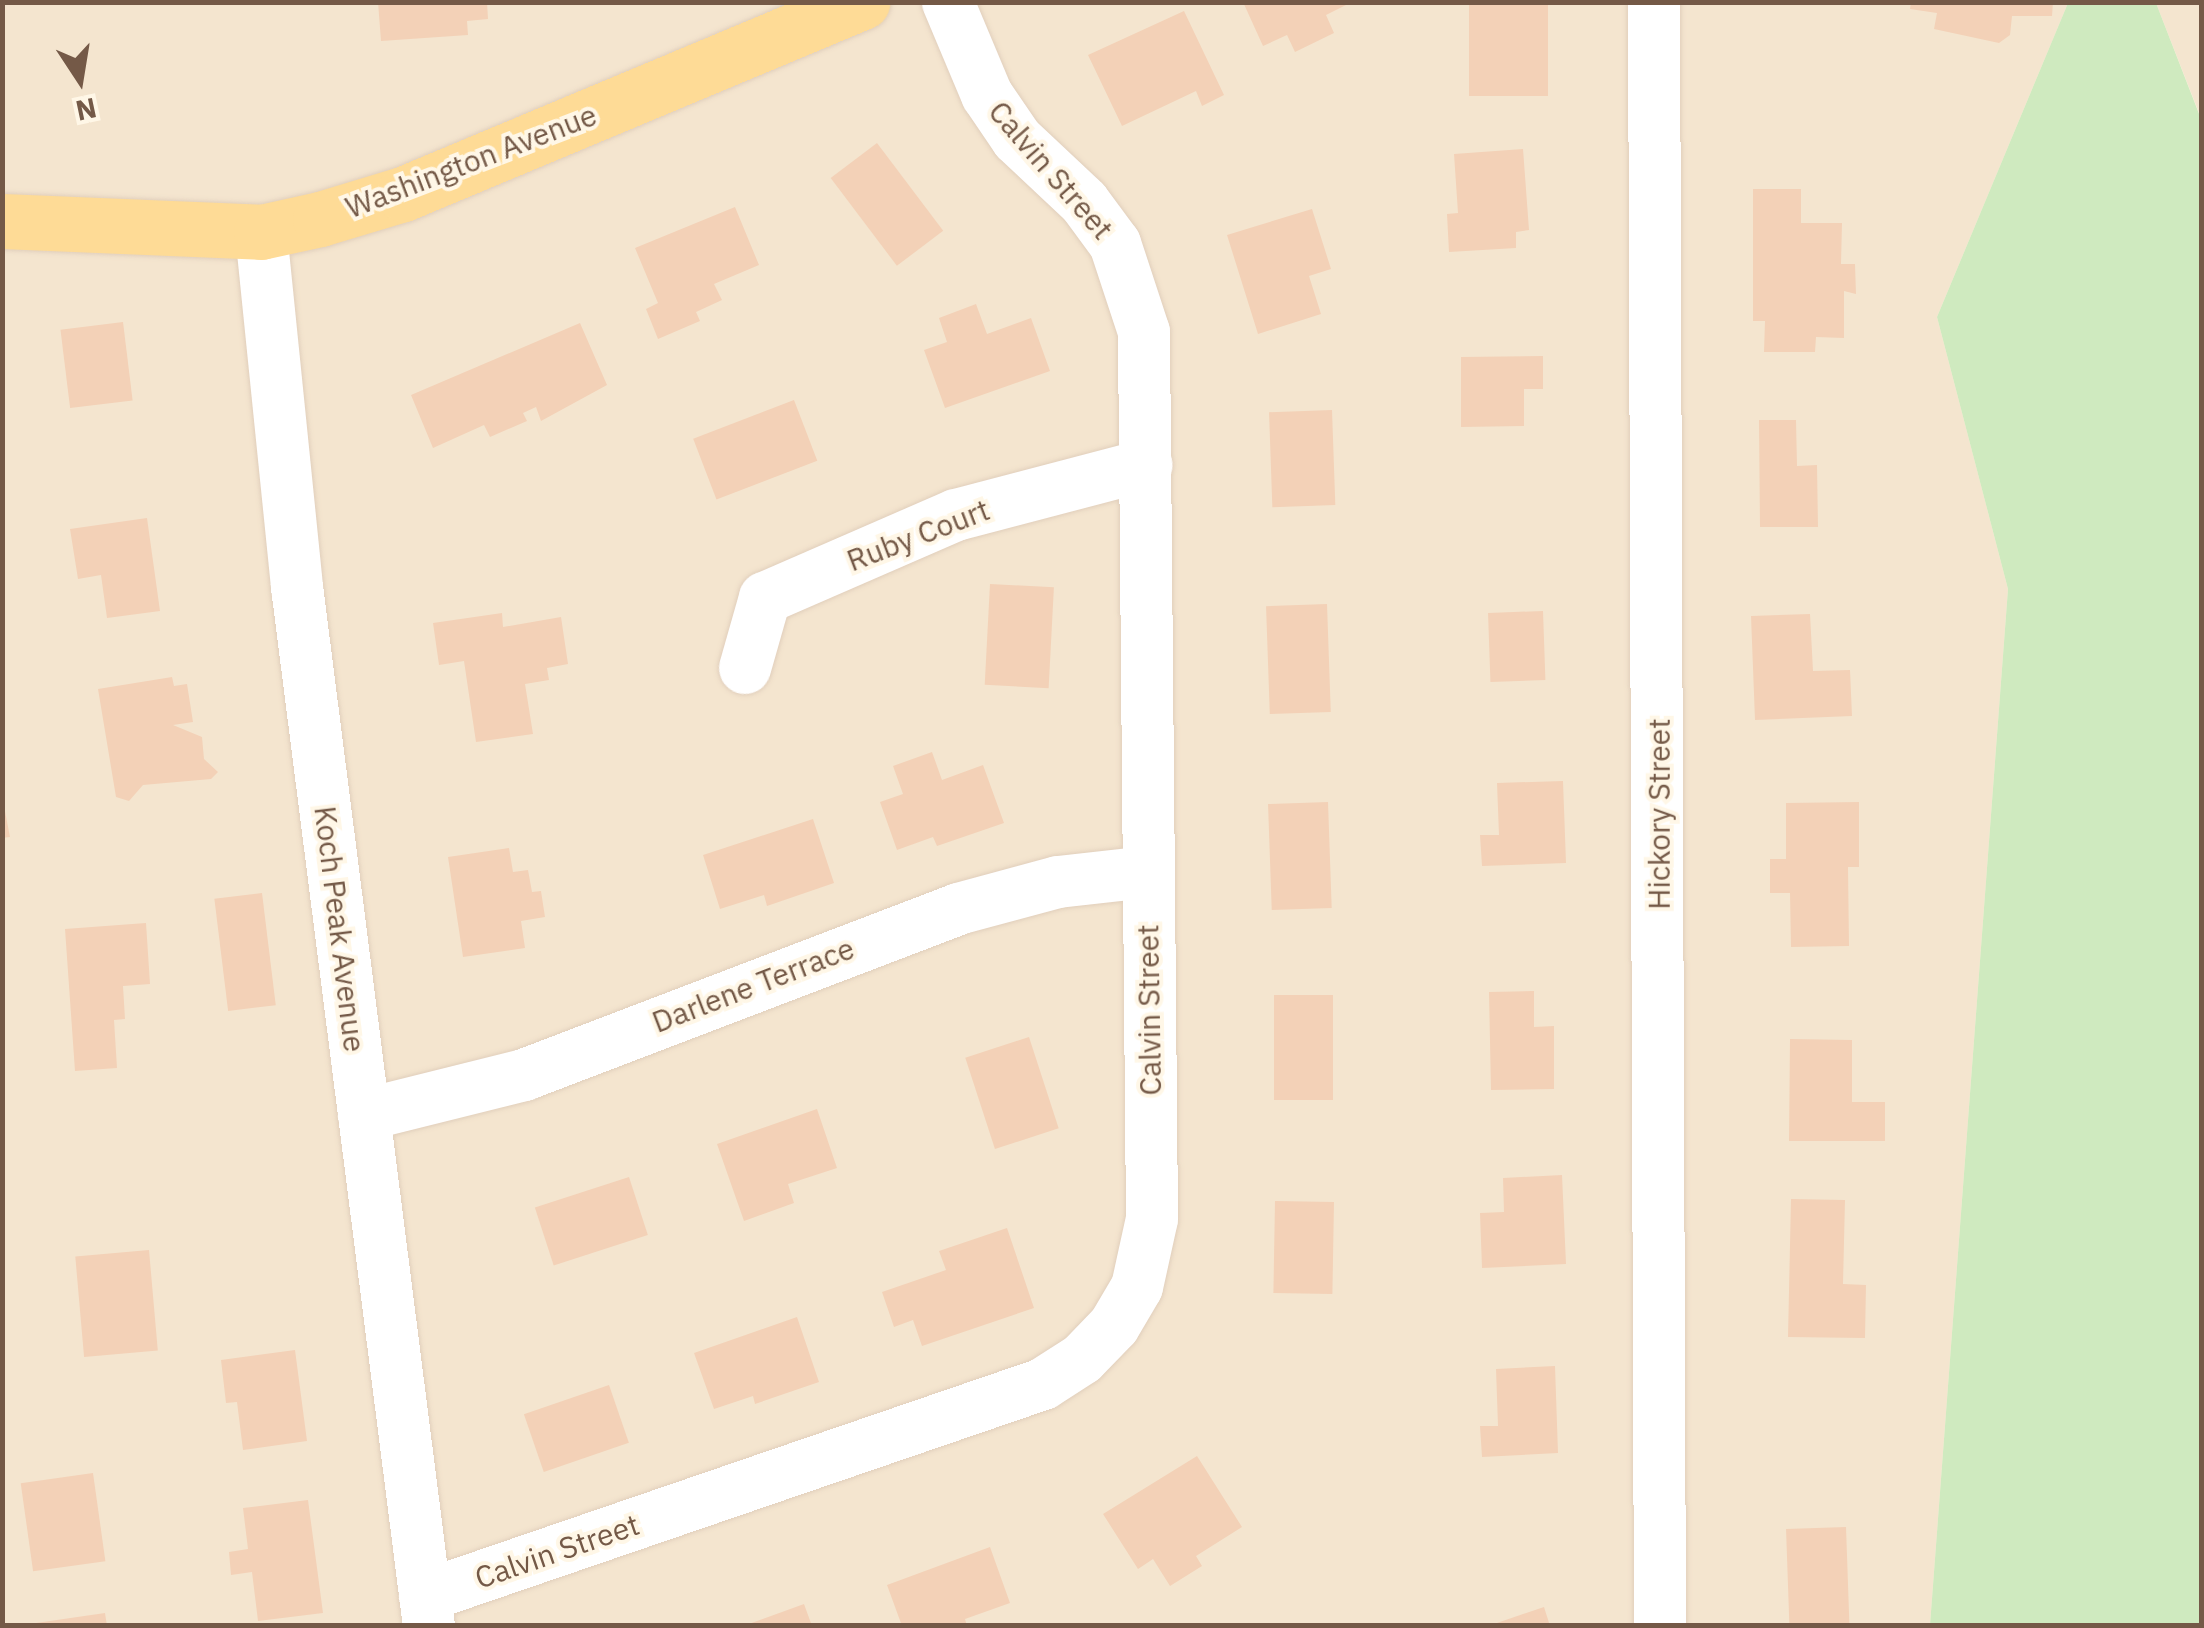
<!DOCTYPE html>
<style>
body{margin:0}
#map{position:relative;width:2204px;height:1628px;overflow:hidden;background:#fdf3e0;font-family:"IBM Plex Sans",sans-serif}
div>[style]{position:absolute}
.residential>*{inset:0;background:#f4e5cf}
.green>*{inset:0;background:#cfeabf}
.building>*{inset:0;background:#f3d1b7;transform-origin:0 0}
.roads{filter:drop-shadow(0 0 2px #e1cfbc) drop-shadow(0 0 2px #e1cfbc)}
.minor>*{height:52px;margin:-26px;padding:0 26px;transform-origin:26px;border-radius:26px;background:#fff}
.major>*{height:55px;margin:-27.5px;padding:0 27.5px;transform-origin:27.5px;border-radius:27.5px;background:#fedb96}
span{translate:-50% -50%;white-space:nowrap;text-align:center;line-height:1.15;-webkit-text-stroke:8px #fff7e7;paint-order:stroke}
.street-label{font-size:30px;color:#745947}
.frame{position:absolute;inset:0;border:5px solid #745947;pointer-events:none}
.north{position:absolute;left:30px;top:30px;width:100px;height:100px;-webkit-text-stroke:8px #fff7e7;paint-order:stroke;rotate:168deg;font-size:28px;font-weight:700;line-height:40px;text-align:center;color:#745947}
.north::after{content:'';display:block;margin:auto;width:35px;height:45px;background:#745947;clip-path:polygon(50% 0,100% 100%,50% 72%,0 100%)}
</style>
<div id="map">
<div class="residential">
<div style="clip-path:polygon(3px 3px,2068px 3px,1937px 317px,2008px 589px,1930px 1625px,3px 1626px)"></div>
<div style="clip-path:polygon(2156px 3px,2201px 3px,2201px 119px,2201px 118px)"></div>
</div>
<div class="green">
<div style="clip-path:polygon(2068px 3px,2156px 3px,2201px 119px,2201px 1625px,1930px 1625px,2008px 589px,1937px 317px)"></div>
</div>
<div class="building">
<div style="clip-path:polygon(378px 2px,487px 2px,488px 19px,467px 21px,468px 35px,381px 41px)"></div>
<div style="clip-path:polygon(1243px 2px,1352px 2px,1326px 15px,1334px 33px,1295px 52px,1287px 35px,1263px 46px)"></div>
<div style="left:1469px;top:2px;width:79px;height:94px"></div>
<div style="clip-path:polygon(1911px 2px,2053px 2px,2052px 16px,2012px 16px,2010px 35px,1999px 43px,1934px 29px,1937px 13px,1910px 9px)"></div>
<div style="clip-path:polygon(1184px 11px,1224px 95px,1202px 106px,1196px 91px,1122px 126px,1088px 55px)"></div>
<div style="left:877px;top:143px;width:110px;height:58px;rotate:53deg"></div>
<div style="clip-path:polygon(1523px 149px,1529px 230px,1516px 232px,1516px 248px,1449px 252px,1447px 214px,1458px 213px,1454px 154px)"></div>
<div style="clip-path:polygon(1753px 189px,1801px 189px,1801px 223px,1842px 223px,1841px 264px,1855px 264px,1856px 294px,1844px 291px,1844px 338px,1816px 337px,1815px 352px,1764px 352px,1765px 321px,1753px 321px)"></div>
<div style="clip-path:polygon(735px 207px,759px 265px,714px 284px,722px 300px,696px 312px,700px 321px,658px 339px,646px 309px,658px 303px,635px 248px)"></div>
<div style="clip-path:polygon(1312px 209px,1331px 269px,1309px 276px,1321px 314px,1258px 334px,1227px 235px)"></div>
<div style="clip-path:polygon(976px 304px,987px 334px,1031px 318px,1050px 371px,945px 408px,924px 350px,947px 342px,939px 318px)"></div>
<div style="left:123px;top:322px;width:79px;height:63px;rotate:83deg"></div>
<div style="clip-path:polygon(580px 323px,607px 385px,541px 421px,536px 407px,523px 413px,527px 421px,490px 437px,484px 425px,433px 448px,411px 395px)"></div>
<div style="clip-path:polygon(1543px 356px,1543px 389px,1524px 389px,1524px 426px,1461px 427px,1461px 357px)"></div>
<div style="left:794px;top:400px;width:65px;height:108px;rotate:69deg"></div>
<div style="left:1332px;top:410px;width:95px;height:63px;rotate:88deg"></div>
<div style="clip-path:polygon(1759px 420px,1796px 420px,1797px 466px,1817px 465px,1818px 527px,1760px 527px)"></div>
<div style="clip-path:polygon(147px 518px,160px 611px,107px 618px,101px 575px,78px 579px,70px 529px)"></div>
<div style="left:990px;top:584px;width:64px;height:101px;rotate:3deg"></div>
<div style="left:1327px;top:604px;width:108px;height:61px;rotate:88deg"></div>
<div style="left:1543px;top:611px;width:69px;height:55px;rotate:88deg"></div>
<div style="clip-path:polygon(502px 613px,503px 627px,561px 617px,568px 664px,547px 668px,549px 680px,525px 684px,533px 734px,476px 742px,464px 661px,439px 665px,433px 623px)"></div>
<div style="clip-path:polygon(1810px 614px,1813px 671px,1850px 670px,1852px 716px,1755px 720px,1751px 616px)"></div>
<div style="clip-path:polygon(172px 677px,174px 686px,187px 684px,193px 722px,173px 725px,202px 737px,204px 759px,218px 772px,211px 779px,143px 785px,129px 801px,116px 797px,98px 689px)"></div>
<div style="clip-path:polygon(932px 752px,942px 780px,983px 765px,1004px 823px,937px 846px,933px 837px,897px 850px,880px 802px,903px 794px,893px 766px)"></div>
<div style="clip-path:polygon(1563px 781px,1566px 863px,1482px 866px,1480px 835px,1499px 835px,1497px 783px)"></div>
<div style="clip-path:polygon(2px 796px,10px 837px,2px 838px)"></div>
<div style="left:1328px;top:802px;width:106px;height:60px;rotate:88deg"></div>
<div style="clip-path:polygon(1859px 802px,1859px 867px,1848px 867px,1849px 946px,1791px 947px,1790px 893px,1770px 893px,1770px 859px,1786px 859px,1786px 803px)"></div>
<div style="clip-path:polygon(813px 819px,834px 883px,767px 906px,764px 895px,720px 909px,703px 855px)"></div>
<div style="clip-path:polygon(509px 848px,513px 872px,528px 870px,532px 892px,541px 891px,545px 917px,521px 921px,525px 948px,463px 957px,448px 857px)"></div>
<div style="left:262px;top:893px;width:113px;height:48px;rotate:83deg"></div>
<div style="clip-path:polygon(146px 923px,150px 984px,123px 986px,125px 1019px,114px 1020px,117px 1068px,75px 1071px,65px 929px)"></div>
<div style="clip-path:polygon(1534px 991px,1534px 1027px,1554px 1026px,1554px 1089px,1491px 1090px,1489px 992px)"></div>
<div style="left:1274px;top:995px;width:59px;height:105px"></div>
<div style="left:1029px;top:1037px;width:96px;height:67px;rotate:72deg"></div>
<div style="clip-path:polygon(1790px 1039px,1852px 1040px,1852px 1102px,1885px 1102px,1885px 1141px,1789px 1141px)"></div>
<div style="clip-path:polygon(817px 1109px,837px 1168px,788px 1184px,794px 1203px,744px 1221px,717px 1144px)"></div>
<div style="clip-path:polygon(1562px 1175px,1566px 1264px,1482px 1268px,1480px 1213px,1504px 1212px,1503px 1178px)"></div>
<div style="left:629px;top:1177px;width:61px;height:99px;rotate:72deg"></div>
<div style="clip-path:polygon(1791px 1199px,1845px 1200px,1843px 1284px,1866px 1285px,1865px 1338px,1788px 1337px)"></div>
<div style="left:1275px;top:1201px;width:59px;height:92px;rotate:1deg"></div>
<div style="clip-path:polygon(1007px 1228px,1034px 1308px,922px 1346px,913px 1320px,894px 1327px,882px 1292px,946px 1270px,939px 1251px)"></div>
<div style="left:149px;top:1250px;width:101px;height:74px;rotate:85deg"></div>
<div style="clip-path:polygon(797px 1317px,819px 1382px,755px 1404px,753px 1396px,714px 1409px,694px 1353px)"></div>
<div style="clip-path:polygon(295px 1350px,307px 1441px,243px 1450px,237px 1402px,226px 1403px,221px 1360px)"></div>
<div style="clip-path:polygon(1555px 1366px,1558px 1453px,1482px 1457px,1480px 1426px,1498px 1426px,1496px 1369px)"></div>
<div style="left:609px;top:1385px;width:61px;height:90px;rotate:71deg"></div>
<div style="clip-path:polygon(1197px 1456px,1242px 1527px,1196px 1556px,1202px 1566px,1170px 1586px,1153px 1559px,1138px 1569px,1103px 1514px)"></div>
<div style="left:93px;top:1473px;width:89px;height:73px;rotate:82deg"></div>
<div style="clip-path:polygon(308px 1500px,323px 1613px,258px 1621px,252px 1572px,231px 1575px,229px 1552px,248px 1549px,243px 1508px)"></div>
<div style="left:1846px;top:1527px;width:99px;height:60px;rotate:88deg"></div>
<div style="clip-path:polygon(990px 1547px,1010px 1603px,965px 1619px,967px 1626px,902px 1626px,887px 1585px)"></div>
<div style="clip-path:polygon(804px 1604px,812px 1626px,746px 1626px,746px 1625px)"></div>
<div style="clip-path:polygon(1544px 1607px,1550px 1626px,1491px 1626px,1491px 1625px)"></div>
<div style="clip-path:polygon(105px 1613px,107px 1626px,36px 1626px,36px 1623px)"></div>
</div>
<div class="roads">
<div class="minor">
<div style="left:1654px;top:2px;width:1624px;rotate:89.79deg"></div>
<div style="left:261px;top:232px;width:357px;rotate:84.2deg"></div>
<div style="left:297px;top:587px;width:1047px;rotate:82.76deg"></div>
<div style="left:745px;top:668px;width:73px;rotate:-74.1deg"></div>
<div style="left:765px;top:598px;width:208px;rotate:-23.5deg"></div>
<div style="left:956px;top:515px;width:197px;rotate:-14.7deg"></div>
<div style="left:364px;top:1115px;width:165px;rotate:-14deg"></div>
<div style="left:524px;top:1075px;width:465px;rotate:-20.9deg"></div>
<div style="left:958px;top:909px;width:104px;rotate:-15.1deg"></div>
<div style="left:1058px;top:882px;width:90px;rotate:-6.4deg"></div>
<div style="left:425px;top:1596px;width:653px;rotate:-18.93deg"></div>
<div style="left:1043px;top:1384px;width:46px;rotate:-32.7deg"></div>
<div style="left:1082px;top:1359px;width:46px;rotate:-45.9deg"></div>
<div style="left:1114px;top:1326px;width:45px;rotate:-59.5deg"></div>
<div style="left:1137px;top:1287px;width:70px;rotate:-77.6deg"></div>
<div style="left:1152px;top:1219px;width:887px;rotate:-90.52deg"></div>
<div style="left:1144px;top:332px;width:93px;rotate:-108.2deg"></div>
<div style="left:1115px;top:244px;width:52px;rotate:-126.4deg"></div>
<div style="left:1084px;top:202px;width:92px;rotate:-136.8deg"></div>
<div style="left:1017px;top:139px;width:53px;rotate:-124.3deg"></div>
<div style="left:987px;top:95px;width:101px;rotate:-112.8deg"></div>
</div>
<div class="major">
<div style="left:2px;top:221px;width:259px;rotate:2.4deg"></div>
<div style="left:261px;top:232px;width:60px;rotate:-12.4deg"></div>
<div style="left:320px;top:219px;width:87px;rotate:-16.8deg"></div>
<div style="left:403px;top:194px;width:498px;rotate:-22.7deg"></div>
</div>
</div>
<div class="street-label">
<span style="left:471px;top:161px;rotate:-21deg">Washington Avenue</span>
<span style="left:1051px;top:170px;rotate:49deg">Calvin Street</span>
<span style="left:918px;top:535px;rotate:-21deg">Ruby Court</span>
<span style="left:1659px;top:814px;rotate:-90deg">Hickory Street</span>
<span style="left:340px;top:929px;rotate:83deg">Koch Peak Avenue</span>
<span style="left:753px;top:985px;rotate:-21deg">Darlene Terrace</span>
<span style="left:1149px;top:1010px;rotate:-91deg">Calvin Street</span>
<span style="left:557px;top:1551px;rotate:-19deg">Calvin Street</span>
</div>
<div class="frame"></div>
<div class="north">N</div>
</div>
